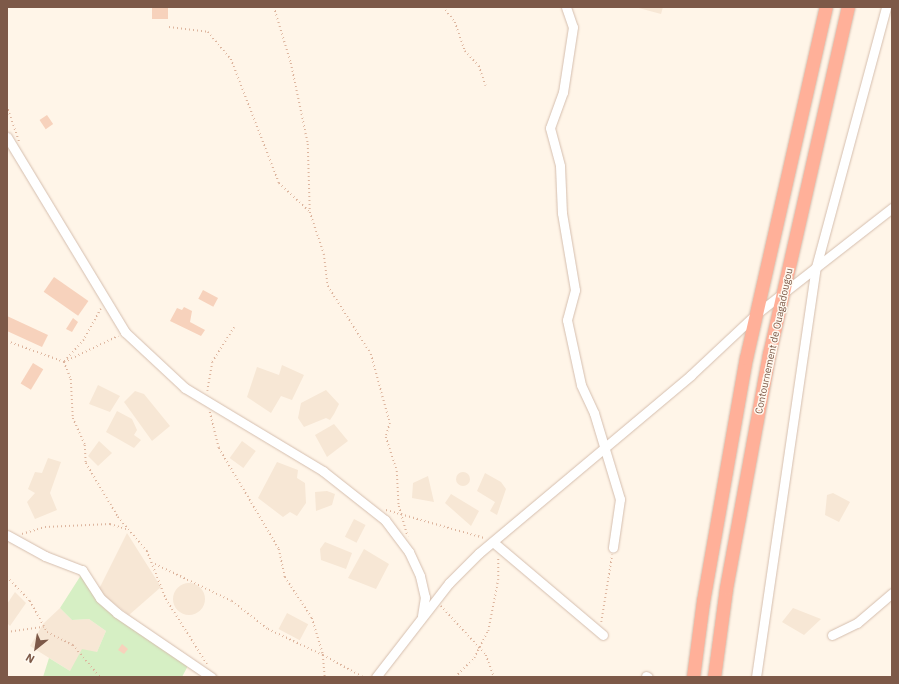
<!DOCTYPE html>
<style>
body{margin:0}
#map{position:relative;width:899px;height:684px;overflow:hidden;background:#fff5e8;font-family:"IBM Plex Sans",sans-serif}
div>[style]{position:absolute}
.residential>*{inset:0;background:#f7e7d5;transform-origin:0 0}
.round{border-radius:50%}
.green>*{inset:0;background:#d6efc4}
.building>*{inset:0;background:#f7d2bc;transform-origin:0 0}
.path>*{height:1.5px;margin-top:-0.75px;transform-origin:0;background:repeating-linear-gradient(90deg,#ddb59e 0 1px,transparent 0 4px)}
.roads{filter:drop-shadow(0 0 1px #d5beae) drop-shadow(0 0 1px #d5beae)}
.minor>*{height:9px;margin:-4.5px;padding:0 4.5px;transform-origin:4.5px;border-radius:4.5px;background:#fff}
.highway>*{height:13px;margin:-6.5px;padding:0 6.5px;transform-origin:6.5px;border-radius:6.5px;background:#ffb099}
span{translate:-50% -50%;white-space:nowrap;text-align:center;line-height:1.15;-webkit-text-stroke:3px #fff9f0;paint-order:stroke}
.street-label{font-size:10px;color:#7d5948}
.frame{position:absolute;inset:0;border:8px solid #7d5948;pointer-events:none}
.north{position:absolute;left:16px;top:628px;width:40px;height:40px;-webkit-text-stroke:3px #fff9f0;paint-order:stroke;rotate:210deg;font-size:11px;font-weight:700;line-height:16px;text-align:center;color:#7d5948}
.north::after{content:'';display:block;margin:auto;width:14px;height:18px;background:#7d5948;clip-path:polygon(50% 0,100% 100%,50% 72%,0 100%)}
</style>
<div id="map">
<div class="residential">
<div style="clip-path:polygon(635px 7px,663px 7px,661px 14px)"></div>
<div style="clip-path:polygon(282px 365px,304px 375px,292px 400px,281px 396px,271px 413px,247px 397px,257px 367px,279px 375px)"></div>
<div style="clip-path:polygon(98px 385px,120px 396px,110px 412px,89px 404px)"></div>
<div style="clip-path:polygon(326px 390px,339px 404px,334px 414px,330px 420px,326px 418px,304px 427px,298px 418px,301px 403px)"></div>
<div style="clip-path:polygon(135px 391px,144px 394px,170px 426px,152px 441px,124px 402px)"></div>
<div style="clip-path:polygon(117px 411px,132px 419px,137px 430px,134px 435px,141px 440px,134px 448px,106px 432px)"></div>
<div style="clip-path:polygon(334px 424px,348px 441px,327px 457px,315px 435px)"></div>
<div style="clip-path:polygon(99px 441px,112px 453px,98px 466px,88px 456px)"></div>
<div style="left:242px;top:441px;width:17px;height:21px;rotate:36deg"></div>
<div style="clip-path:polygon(48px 458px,61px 462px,50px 493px,57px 510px,35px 519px,27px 502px,35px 493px,28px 489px,35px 472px,42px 473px)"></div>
<div style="clip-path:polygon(277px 462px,298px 470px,297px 478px,305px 483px,306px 503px,297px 516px,290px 512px,283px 517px,258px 498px)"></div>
<div class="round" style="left:456px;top:472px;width:14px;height:14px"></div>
<div style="clip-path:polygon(485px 473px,501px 482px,506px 489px,497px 515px,490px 511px,495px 502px,477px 491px)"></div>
<div style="clip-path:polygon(428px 476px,434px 502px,412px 498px,413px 483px)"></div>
<div style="clip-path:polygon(327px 491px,335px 494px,332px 505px,316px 511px,315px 492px)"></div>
<div style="clip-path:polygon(833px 493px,850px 502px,839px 522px,825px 515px,827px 495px)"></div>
<div style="clip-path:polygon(451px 494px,479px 511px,471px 526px,445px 503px)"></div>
<div style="left:354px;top:519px;width:13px;height:20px;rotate:27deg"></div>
<div style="clip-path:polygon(127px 533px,161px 587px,129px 615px,98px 591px)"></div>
<div style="clip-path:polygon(325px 542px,352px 553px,346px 569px,321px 560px,320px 549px)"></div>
<div style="clip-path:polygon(364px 549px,389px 564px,376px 589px,348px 578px)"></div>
<div class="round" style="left:173px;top:583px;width:32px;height:32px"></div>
<div style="clip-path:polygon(15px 592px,26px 603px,10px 626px,7px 623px,7px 604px)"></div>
<div style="clip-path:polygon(60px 608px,72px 620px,89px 619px,106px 631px,97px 652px,70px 671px,30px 646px,43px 624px)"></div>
<div style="clip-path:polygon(793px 608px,821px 619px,804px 635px,782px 622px)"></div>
<div style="left:287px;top:613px;width:24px;height:18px;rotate:28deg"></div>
</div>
<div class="green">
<div style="clip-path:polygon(83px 572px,118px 611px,191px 660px,182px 677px,43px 677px,49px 658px,70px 671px,82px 649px,97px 652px,106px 631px,89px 619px,72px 620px,60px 608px)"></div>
</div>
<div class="building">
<div style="left:152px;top:7px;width:16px;height:12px"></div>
<div style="left:47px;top:115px;width:11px;height:9px;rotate:56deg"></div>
<div style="left:54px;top:277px;width:42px;height:18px;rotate:35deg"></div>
<div style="left:203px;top:290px;width:17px;height:10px;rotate:28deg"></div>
<div style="clip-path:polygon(184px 307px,192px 311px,190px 322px,205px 330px,201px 336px,170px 321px,177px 308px,182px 310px)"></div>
<div style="clip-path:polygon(7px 316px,48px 335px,42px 347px,7px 331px)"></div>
<div style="clip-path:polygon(73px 318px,78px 322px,72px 332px,66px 329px)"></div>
<div style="left:33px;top:363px;width:12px;height:24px;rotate:31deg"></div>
<div style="clip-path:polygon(122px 644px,128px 649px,124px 654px,118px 650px)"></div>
</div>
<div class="path">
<div style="left:274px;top:7px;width:59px;rotate:73.1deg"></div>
<div style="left:291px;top:63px;width:83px;rotate:78.1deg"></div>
<div style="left:308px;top:144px;width:68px;rotate:88.3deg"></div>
<div style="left:310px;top:212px;width:44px;rotate:71.6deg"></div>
<div style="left:324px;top:254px;width:32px;rotate:83deg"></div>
<div style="left:328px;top:286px;width:80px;rotate:57.7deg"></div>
<div style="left:371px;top:354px;width:72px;rotate:74.6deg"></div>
<div style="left:390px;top:423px;width:15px;rotate:106deg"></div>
<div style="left:386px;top:437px;width:36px;rotate:72deg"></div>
<div style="left:397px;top:471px;width:35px;rotate:87deg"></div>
<div style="left:399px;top:506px;width:32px;rotate:74deg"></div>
<div style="left:443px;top:7px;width:19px;rotate:51deg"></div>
<div style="left:455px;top:22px;width:31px;rotate:71deg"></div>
<div style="left:465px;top:51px;width:21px;rotate:47deg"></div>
<div style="left:479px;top:66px;width:21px;rotate:71deg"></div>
<div style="left:169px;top:27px;width:39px;rotate:7deg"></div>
<div style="left:208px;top:32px;width:35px;rotate:50deg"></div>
<div style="left:231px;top:59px;width:133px;rotate:68.8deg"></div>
<div style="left:279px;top:183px;width:41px;rotate:43deg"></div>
<div style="left:7px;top:67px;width:2px;rotate:90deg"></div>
<div style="left:7px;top:106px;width:39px;rotate:71deg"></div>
<div style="left:101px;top:309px;width:35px;rotate:119deg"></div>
<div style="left:84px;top:340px;width:30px;rotate:132deg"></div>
<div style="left:64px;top:362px;width:18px;rotate:68deg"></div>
<div style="left:71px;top:379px;width:39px;rotate:87deg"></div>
<div style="left:73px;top:418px;width:30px;rotate:66deg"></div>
<div style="left:85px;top:445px;width:18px;rotate:87deg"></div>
<div style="left:86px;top:463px;width:63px;rotate:59.3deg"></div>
<div style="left:118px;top:517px;width:45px;rotate:49.5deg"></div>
<div style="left:147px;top:551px;width:52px;rotate:68.4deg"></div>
<div style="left:166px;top:599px;width:77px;rotate:57.8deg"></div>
<div style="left:7px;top:341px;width:61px;rotate:20.2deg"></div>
<div style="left:64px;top:362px;width:60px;rotate:-25.7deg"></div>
<div style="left:207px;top:391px;width:29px;rotate:-80deg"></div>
<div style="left:212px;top:362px;width:41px;rotate:-57.8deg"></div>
<div style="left:210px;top:412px;width:37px;rotate:76deg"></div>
<div style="left:219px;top:448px;width:117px;rotate:59.3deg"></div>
<div style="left:279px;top:549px;width:29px;rotate:78deg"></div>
<div style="left:285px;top:577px;width:49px;rotate:56.6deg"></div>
<div style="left:312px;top:618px;width:39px;rotate:73deg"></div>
<div style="left:323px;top:655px;width:46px;rotate:28.8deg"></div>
<div style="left:386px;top:510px;width:102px;rotate:15.9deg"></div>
<div style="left:22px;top:534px;width:24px;rotate:-17deg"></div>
<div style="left:45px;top:527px;width:65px;rotate:-2.6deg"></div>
<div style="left:110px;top:524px;width:17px;rotate:17deg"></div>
<div style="left:155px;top:564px;width:85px;rotate:25.7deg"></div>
<div style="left:232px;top:601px;width:46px;rotate:37.9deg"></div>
<div style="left:268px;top:629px;width:61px;rotate:25.3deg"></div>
<div style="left:323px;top:655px;width:22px;rotate:85deg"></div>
<div style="left:7px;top:577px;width:33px;rotate:46deg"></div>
<div style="left:30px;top:601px;width:35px;rotate:61deg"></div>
<div style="left:47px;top:632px;width:29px;rotate:27deg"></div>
<div style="left:73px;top:645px;width:42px;rotate:49.8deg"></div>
<div style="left:441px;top:606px;width:67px;rotate:47.4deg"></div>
<div style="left:486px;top:655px;width:23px;rotate:70deg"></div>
<div style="left:601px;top:622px;width:68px;rotate:-80.7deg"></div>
<div style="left:7px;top:632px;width:37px;rotate:-8deg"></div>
<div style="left:455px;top:677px;width:27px;rotate:-45deg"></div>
<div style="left:474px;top:658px;width:30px;rotate:-63deg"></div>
<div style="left:488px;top:631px;width:52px;rotate:-78.9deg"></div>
<div style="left:498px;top:580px;width:23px;rotate:-90deg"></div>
</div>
<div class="roads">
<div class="minor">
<div style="left:566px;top:7px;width:21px;rotate:71deg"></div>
<div style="left:573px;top:27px;width:66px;rotate:98.7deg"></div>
<div style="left:563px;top:92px;width:38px;rotate:110deg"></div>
<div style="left:550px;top:128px;width:39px;rotate:75deg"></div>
<div style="left:560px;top:166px;width:47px;rotate:87.6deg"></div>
<div style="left:562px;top:213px;width:78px;rotate:80.4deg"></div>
<div style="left:575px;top:290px;width:31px;rotate:105deg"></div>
<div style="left:567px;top:320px;width:66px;rotate:77.8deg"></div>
<div style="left:581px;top:385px;width:31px;rotate:65deg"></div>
<div style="left:594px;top:413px;width:90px;rotate:73.2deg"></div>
<div style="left:620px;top:499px;width:49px;rotate:98.3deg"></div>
<div style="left:7px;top:137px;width:228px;rotate:58.8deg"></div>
<div style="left:125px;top:332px;width:82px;rotate:43deg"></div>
<div style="left:185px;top:388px;width:161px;rotate:31deg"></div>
<div style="left:323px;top:471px;width:79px;rotate:38.3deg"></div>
<div style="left:385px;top:520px;width:40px;rotate:53deg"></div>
<div style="left:409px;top:552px;width:26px;rotate:65deg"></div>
<div style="left:420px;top:576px;width:22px;rotate:77deg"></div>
<div style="left:425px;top:597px;width:19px;rotate:99deg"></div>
<div style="left:7px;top:535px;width:43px;rotate:28.9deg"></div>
<div style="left:45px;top:556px;width:40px;rotate:21deg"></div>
<div style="left:82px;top:570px;width:33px;rotate:57deg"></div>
<div style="left:100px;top:598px;width:23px;rotate:41deg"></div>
<div style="left:117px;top:613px;width:114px;rotate:34.2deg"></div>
<div style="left:493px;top:542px;width:144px;rotate:40.2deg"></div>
<div style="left:832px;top:635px;width:28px;rotate:-26deg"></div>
<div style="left:857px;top:623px;width:46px;rotate:-40.6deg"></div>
<div style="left:646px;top:676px;width:2px;rotate:27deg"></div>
<div style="left:376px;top:677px;width:119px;rotate:-52.2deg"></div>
<div style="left:449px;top:583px;width:42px;rotate:-45deg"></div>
<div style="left:479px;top:553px;width:277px;rotate:-40deg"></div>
<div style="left:691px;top:375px;width:88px;rotate:-43.2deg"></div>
<div style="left:755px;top:315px;width:174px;rotate:-38deg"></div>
<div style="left:756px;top:677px;width:414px;rotate:-81.7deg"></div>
<div style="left:816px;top:267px;width:269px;rotate:-74.9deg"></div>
</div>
<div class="highway">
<div style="left:693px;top:677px;width:77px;rotate:-82.5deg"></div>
<div style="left:703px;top:601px;width:247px;rotate:-80deg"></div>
<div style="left:746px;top:358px;width:360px;rotate:-77.2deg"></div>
<div style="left:714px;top:677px;width:90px;rotate:-82.3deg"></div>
<div style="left:726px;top:588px;width:238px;rotate:-79.6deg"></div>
<div style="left:769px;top:354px;width:356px;rotate:-77.2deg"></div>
</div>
</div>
<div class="street-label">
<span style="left:774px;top:341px;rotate:-78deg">Contournement de Ouagadougou</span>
</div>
<div class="frame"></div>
<div class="north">N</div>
</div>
